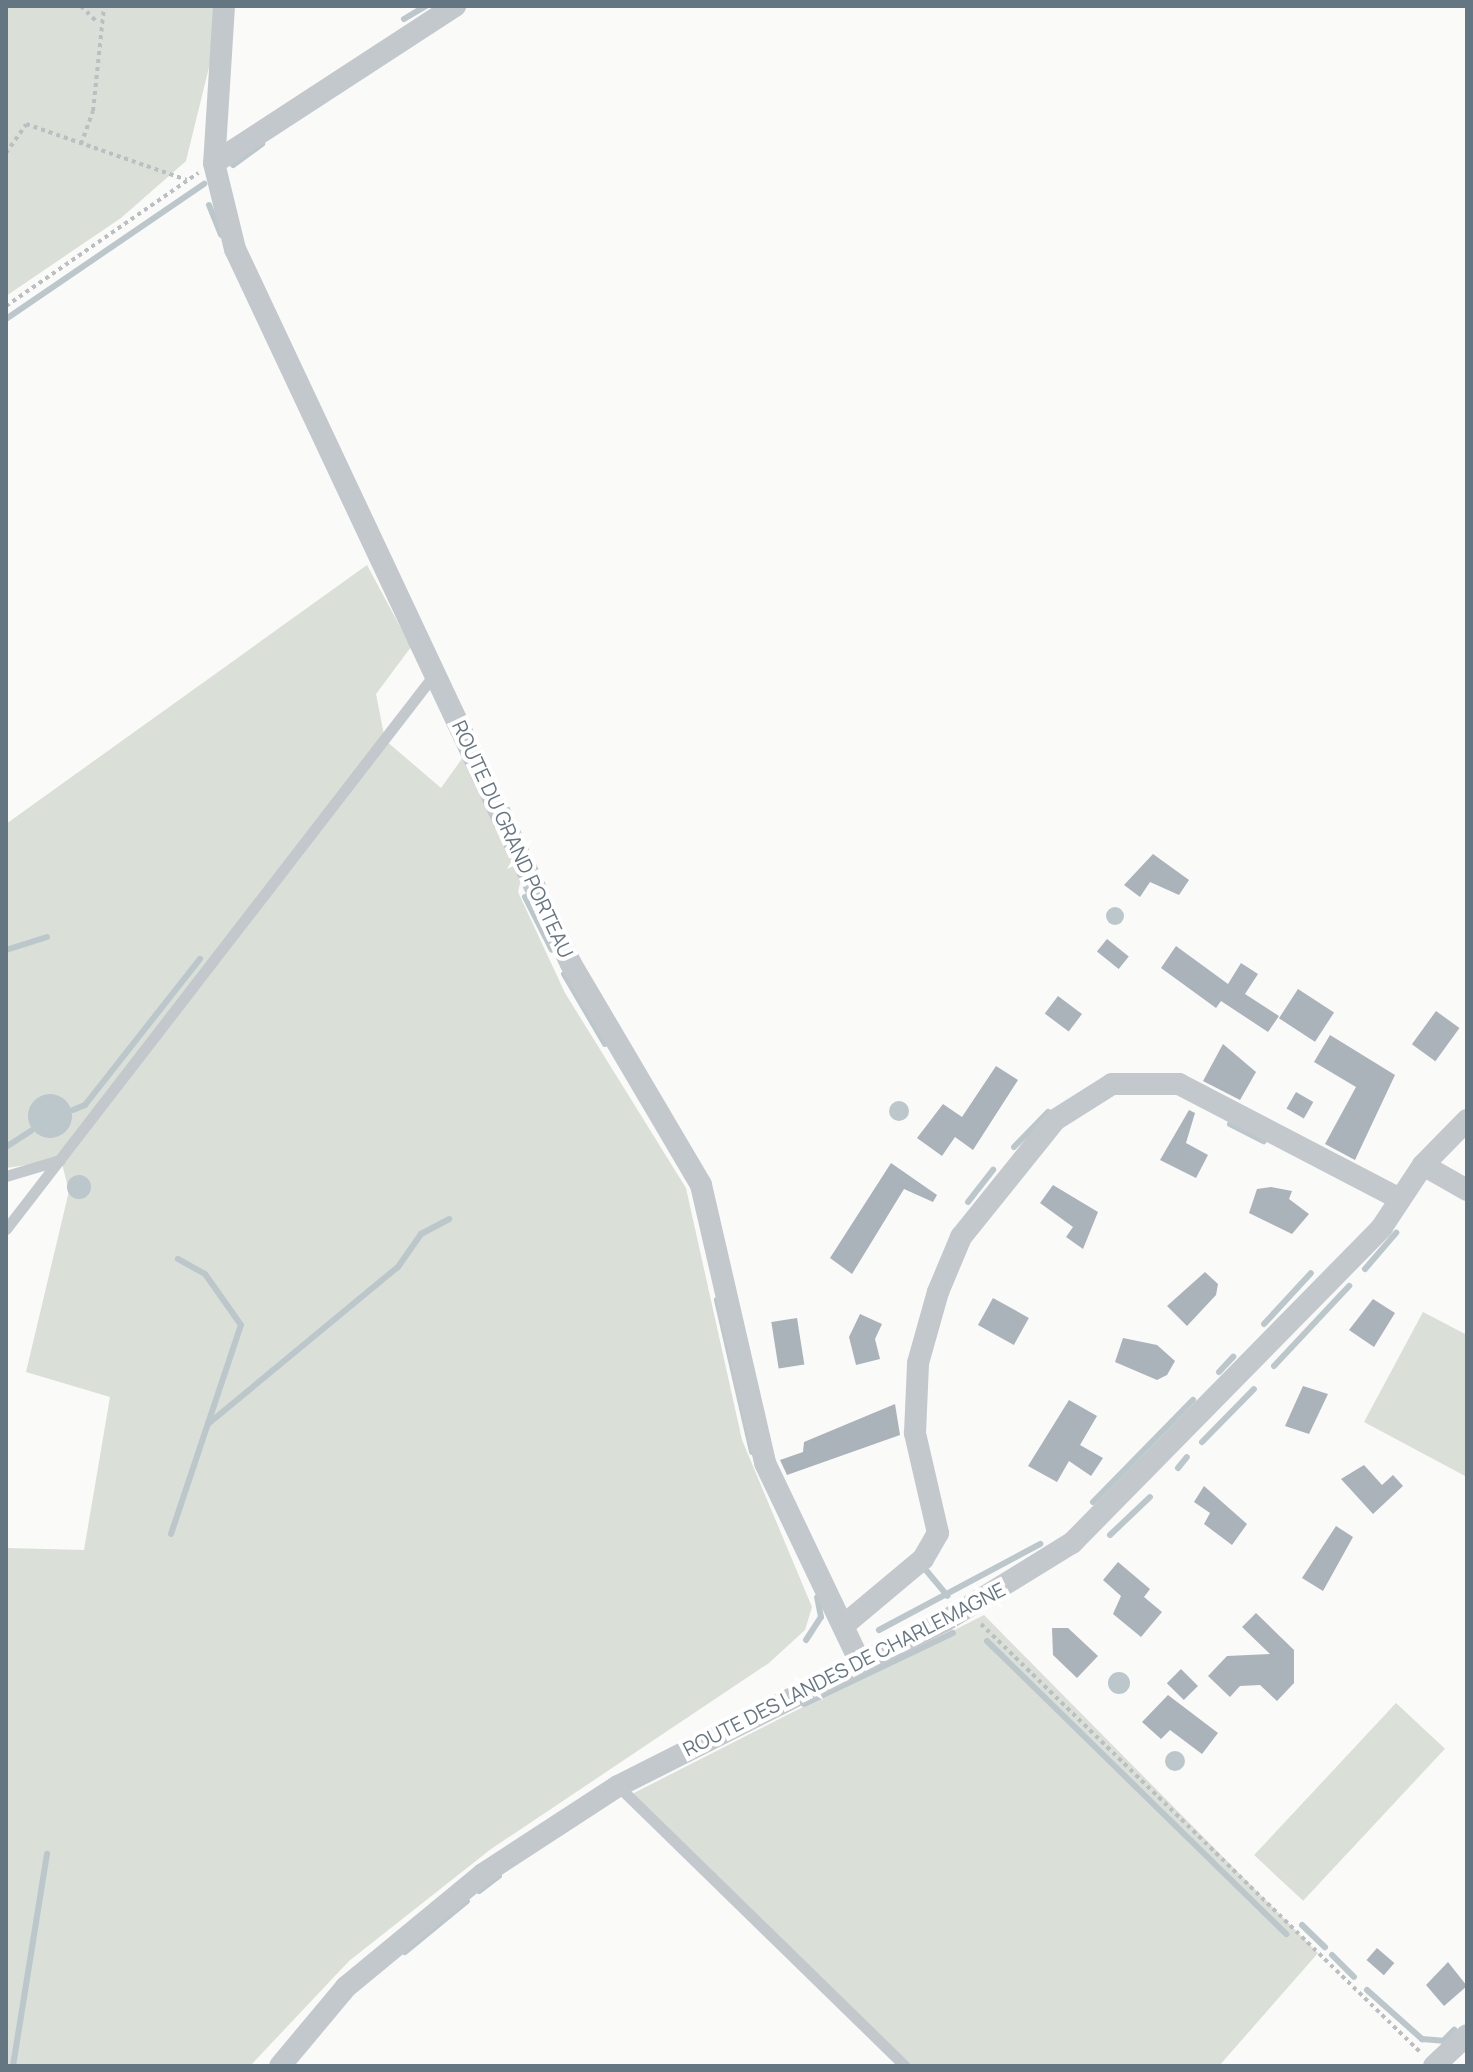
<!DOCTYPE html>
<style>
body{margin:0}
#map{position:relative;width:1473px;height:2072px;overflow:hidden;background:#fafaf8;font-family:Manrope,sans-serif}
div>[style]{position:absolute}
.green>*{inset:0;background:#dadfd7;transform-origin:0 0}
.water>*{inset:0;background:#bbc7cb}
.round{border-radius:50%}
.stream>*{height:6px;margin:-3px;padding:0 3px;transform-origin:3px;border-radius:3px;background:#bbc7cb}
.building>*{inset:0;background:#aab3b9;transform-origin:0 0}
.path>*{height:4px;margin-top:-2px;transform-origin:0;background:repeating-linear-gradient(90deg,#bbbfc2 0 4px,transparent 0 8px)}
.lane>*{height:11px;margin:-5.5px;padding:0 5.5px;transform-origin:5.5px;border-radius:5.5px;background:#c3c8cc}
.street>*{height:22px;margin:-11px;padding:0 11px;transform-origin:11px;border-radius:11px;background:#c3c8cc}
span{translate:-50% -50%;white-space:nowrap;text-align:center;line-height:1.15;-webkit-text-stroke:8px #fff;paint-order:stroke}
.street-label{font-size:20px;color:#657683}
.frame{position:absolute;inset:0;border:8px solid #657683;pointer-events:none}
</style>
<div id="map">
<div class="green">
<div style="clip-path:polygon(6px 6px,224px 6px,186px 161px,121px 218px,6px 296px)"></div>
<div style="clip-path:polygon(367px 565px,411px 647px,376px 694px,385px 740px,441px 788px,471px 746px,523px 870px,518px 892px,565px 993px,686px 1188px,742px 1440px,812px 1607px,805px 1630px,769px 1663px,491px 1849px,349px 1961px,250px 2066px,6px 2066px,6px 1548px,84px 1550px,110px 1397px,26px 1372px,69px 1191px,61px 1160px,6px 1168px,6px 824px)"></div>
<div style="clip-path:polygon(1423px 1312px,1467px 1335px,1467px 1477px,1364px 1422px)"></div>
<div style="clip-path:polygon(984px 1615px,1318px 1953px,1219px 2066px,905px 2066px,628px 1796px)"></div>
<div style="left:1396px;top:1703px;width:67px;height:208px;rotate:43deg"></div>
</div>
<div class="water">
<div class="round" style="left:1106px;top:907px;width:18px;height:18px"></div>
<div class="round" style="left:28px;top:1094px;width:44px;height:44px"></div>
<div class="round" style="left:889px;top:1101px;width:20px;height:20px"></div>
<div class="round" style="left:67px;top:1175px;width:24px;height:24px"></div>
<div class="round" style="left:1108px;top:1672px;width:22px;height:22px"></div>
<div class="round" style="left:1165px;top:1751px;width:20px;height:20px"></div>
</div>
<div class="stream">
<div style="left:404px;top:19px;width:26px;rotate:-31deg"></div>
<div style="left:233px;top:165px;width:36px;rotate:-36deg"></div>
<div style="left:209px;top:205px;width:32px;rotate:68deg"></div>
<div style="left:6px;top:319px;width:240px;rotate:-34.3deg"></div>
<div style="left:525px;top:897px;width:59px;rotate:63deg"></div>
<div style="left:6px;top:950px;width:43px;rotate:-17.6deg"></div>
<div style="left:564px;top:974px;width:81px;rotate:59.6deg"></div>
<div style="left:73px;top:1110px;width:13px;rotate:-23deg"></div>
<div style="left:85px;top:1105px;width:186px;rotate:-51.8deg"></div>
<div style="left:1230px;top:1124px;width:38px;rotate:27deg"></div>
<div style="left:6px;top:1147px;width:30px;rotate:-33deg"></div>
<div style="left:1014px;top:1147px;width:49px;rotate:-45.8deg"></div>
<div style="left:968px;top:1202px;width:41px;rotate:-52deg"></div>
<div style="left:1365px;top:1269px;width:48px;rotate:-49.3deg"></div>
<div style="left:717px;top:1300px;width:156px;rotate:77deg"></div>
<div style="left:1264px;top:1324px;width:69px;rotate:-47.3deg"></div>
<div style="left:1274px;top:1366px;width:110px;rotate:-46.8deg"></div>
<div style="left:1219px;top:1372px;width:21px;rotate:-47deg"></div>
<div style="left:208px;top:1424px;width:246px;rotate:-39.6deg"></div>
<div style="left:398px;top:1267px;width:40px;rotate:-55.1deg"></div>
<div style="left:421px;top:1234px;width:32px;rotate:-28deg"></div>
<div style="left:1202px;top:1442px;width:74px;rotate:-45.5deg"></div>
<div style="left:1178px;top:1468px;width:14px;rotate:-51deg"></div>
<div style="left:1093px;top:1502px;width:143px;rotate:-45.6deg"></div>
<div style="left:171px;top:1534px;width:220px;rotate:-71.5deg"></div>
<div style="left:241px;top:1325px;width:62px;rotate:-125.2deg"></div>
<div style="left:205px;top:1274px;width:31px;rotate:-151deg"></div>
<div style="left:1110px;top:1535px;width:55px;rotate:-43.5deg"></div>
<div style="left:925px;top:1569px;width:35px;rotate:50deg"></div>
<div style="left:879px;top:1630px;width:183px;rotate:-28.1deg"></div>
<div style="left:806px;top:1640px;width:27px;rotate:-57deg"></div>
<div style="left:821px;top:1617px;width:20px;rotate:-101deg"></div>
<div style="left:987px;top:1641px;width:419px;rotate:44.4deg"></div>
<div style="left:804px;top:1704px;width:165px;rotate:-25.5deg"></div>
<div style="left:479px;top:1891px;width:25px;rotate:-37deg"></div>
<div style="left:1302px;top:1925px;width:32px;rotate:44deg"></div>
<div style="left:405px;top:1952px;width:80px;rotate:-39.4deg"></div>
<div style="left:1332px;top:1955px;width:31px;rotate:45deg"></div>
<div style="left:1367px;top:1990px;width:74px;rotate:41.7deg"></div>
<div style="left:1422px;top:2039px;width:21px;rotate:5deg"></div>
<div style="left:1443px;top:2041px;width:16px;rotate:-45deg"></div>
<div style="left:13px;top:2066px;width:215px;rotate:-80.9deg"></div>
</div>
<div class="building">
<div style="clip-path:polygon(1153px 854px,1189px 880px,1179px 895px,1150px 882px,1140px 897px,1124px 885px)"></div>
<div style="left:1107px;top:939px;width:28px;height:16px;rotate:39deg"></div>
<div style="clip-path:polygon(1176px 946px,1228px 984px,1241px 963px,1258px 974px,1245px 994px,1279px 1016px,1268px 1032px,1221px 1001px,1216px 1008px,1161px 968px)"></div>
<div style="left:1298px;top:989px;width:43px;height:35px;rotate:33deg"></div>
<div style="left:1058px;top:996px;width:30px;height:22px;rotate:37deg"></div>
<div style="left:1436px;top:1011px;width:29px;height:41px;rotate:36deg"></div>
<div style="clip-path:polygon(1330px 1035px,1395px 1075px,1355px 1160px,1325px 1144px,1356px 1087px,1314px 1062px)"></div>
<div style="clip-path:polygon(1223px 1044px,1256px 1072px,1240px 1100px,1203px 1081px)"></div>
<div style="clip-path:polygon(996px 1066px,1018px 1080px,973px 1150px,955px 1137px,942px 1156px,917px 1138px,943px 1104px,962px 1117px)"></div>
<div style="left:1296px;top:1092px;width:20px;height:19px;rotate:30deg"></div>
<div style="clip-path:polygon(1189px 1110px,1195px 1113px,1186px 1143px,1208px 1155px,1196px 1178px,1160px 1160px)"></div>
<div style="clip-path:polygon(891px 1163px,937px 1195px,933px 1202px,904px 1189px,852px 1274px,830px 1258px)"></div>
<div style="clip-path:polygon(1053px 1185px,1098px 1212px,1083px 1249px,1066px 1237px,1073px 1227px,1040px 1203px)"></div>
<div style="clip-path:polygon(1271px 1187px,1292px 1191px,1289px 1199px,1309px 1214px,1292px 1234px,1249px 1213px,1257px 1189px)"></div>
<div style="clip-path:polygon(1205px 1272px,1218px 1284px,1216px 1295px,1187px 1326px,1167px 1306px)"></div>
<div style="left:993px;top:1298px;width:41px;height:31px;rotate:29deg"></div>
<div style="clip-path:polygon(1373px 1299px,1395px 1313px,1374px 1347px,1349px 1330px)"></div>
<div style="clip-path:polygon(860px 1314px,882px 1324px,875px 1339px,880px 1359px,856px 1365px,849px 1337px)"></div>
<div style="left:797px;top:1318px;width:47px;height:26px;rotate:81deg"></div>
<div style="clip-path:polygon(1123px 1338px,1157px 1345px,1175px 1361px,1167px 1375px,1157px 1380px,1115px 1362px)"></div>
<div style="clip-path:polygon(1303px 1386px,1328px 1394px,1309px 1434px,1285px 1426px)"></div>
<div style="clip-path:polygon(1069px 1400px,1097px 1416px,1080px 1445px,1103px 1458px,1091px 1476px,1069px 1461px,1057px 1482px,1028px 1466px)"></div>
<div style="clip-path:polygon(895px 1404px,900px 1435px,787px 1475px,780px 1460px,803px 1452px,804px 1442px)"></div>
<div style="clip-path:polygon(1364px 1465px,1382px 1485px,1393px 1475px,1403px 1486px,1373px 1514px,1341px 1479px)"></div>
<div style="clip-path:polygon(1204px 1486px,1247px 1524px,1232px 1545px,1204px 1524px,1210px 1513px,1194px 1502px)"></div>
<div style="clip-path:polygon(1336px 1526px,1353px 1537px,1323px 1591px,1302px 1578px)"></div>
<div style="clip-path:polygon(1118px 1562px,1150px 1589px,1144px 1597px,1162px 1612px,1141px 1637px,1113px 1614px,1121px 1596px,1103px 1580px)"></div>
<div style="clip-path:polygon(1256px 1613px,1294px 1650px,1294px 1683px,1277px 1701px,1260px 1685px,1240px 1686px,1230px 1697px,1208px 1676px,1227px 1656px,1270px 1654px,1242px 1627px)"></div>
<div style="clip-path:polygon(1052px 1628px,1068px 1628px,1098px 1656px,1077px 1678px,1053px 1655px)"></div>
<div style="left:1181px;top:1669px;width:24px;height:20px;rotate:45deg"></div>
<div style="clip-path:polygon(1168px 1695px,1218px 1733px,1202px 1754px,1170px 1730px,1161px 1739px,1142px 1722px)"></div>
<div style="left:1377px;top:1948px;width:23px;height:16px;rotate:41deg"></div>
<div style="clip-path:polygon(1448px 1962px,1467px 1986px,1444px 2006px,1426px 1985px)"></div>
</div>
<div class="path">
<div style="left:81px;top:6px;width:23px;rotate:45deg"></div>
<div style="left:81px;top:144px;width:35px;rotate:-70deg"></div>
<div style="left:93px;top:111px;width:106px;rotate:-84deg"></div>
<div style="left:6px;top:153px;width:35px;rotate:-55deg"></div>
<div style="left:26px;top:124px;width:170px;rotate:19.2deg"></div>
<div style="left:6px;top:306px;width:234px;rotate:-34.7deg"></div>
<div style="left:981px;top:1624px;width:615px;rotate:44.27deg"></div>
</div>
<div class="lane">
<div style="left:6px;top:1176px;width:56px;rotate:-16.5deg"></div>
<div style="left:6px;top:1229px;width:704px;rotate:-52.33deg"></div>
<div style="left:618px;top:1786px;width:401px;rotate:44.3deg"></div>
</div>
<div class="street">
<div style="left:224px;top:6px;width:157px;rotate:93.6deg"></div>
<div style="left:214px;top:163px;width:89px;rotate:76.3deg"></div>
<div style="left:235px;top:249px;width:790px;rotate:64.83deg"></div>
<div style="left:571px;top:964px;width:256px;rotate:59.5deg"></div>
<div style="left:701px;top:1185px;width:285px;rotate:77deg"></div>
<div style="left:765px;top:1463px;width:218px;rotate:64.5deg"></div>
<div style="left:214px;top:163px;width:288px;rotate:-33.1deg"></div>
<div style="left:1423px;top:1165px;width:51px;rotate:29.6deg"></div>
<div style="left:844px;top:1625px;width:103px;rotate:-39.9deg"></div>
<div style="left:923px;top:1559px;width:30px;rotate:-60deg"></div>
<div style="left:938px;top:1533px;width:103px;rotate:-103deg"></div>
<div style="left:915px;top:1433px;width:70px;rotate:-87.5deg"></div>
<div style="left:918px;top:1363px;width:74px;rotate:-74.3deg"></div>
<div style="left:938px;top:1292px;width:60px;rotate:-67.3deg"></div>
<div style="left:961px;top:1237px;width:150px;rotate:-51.2deg"></div>
<div style="left:1055px;top:1120px;width:67px;rotate:-32.3deg"></div>
<div style="left:1112px;top:1084px;width:67px"></div>
<div style="left:1179px;top:1084px;width:249px;rotate:27.5deg"></div>
<div style="left:280px;top:2066px;width:103px;rotate:-50.1deg"></div>
<div style="left:346px;top:1987px;width:178px;rotate:-39.5deg"></div>
<div style="left:483px;top:1874px;width:161px;rotate:-33.1deg"></div>
<div style="left:618px;top:1786px;width:366px;rotate:-26.8deg"></div>
<div style="left:945px;top:1621px;width:149px;rotate:-31.6deg"></div>
<div style="left:1072px;top:1543px;width:443px;rotate:-45.5deg"></div>
<div style="left:1382px;top:1227px;width:74px;rotate:-56.5deg"></div>
<div style="left:1423px;top:1165px;width:63px;rotate:-45.6deg"></div>
<div style="left:1434px;top:2066px;width:45px;rotate:-43.2deg"></div>
</div>
<div class="street-label">
<span style="left:513px;top:839px;rotate:65deg">ROUTE DU GRAND PORTEAU</span>
<span style="left:844px;top:1669px;rotate:-27deg">ROUTE DES LANDES DE CHARLEMAGNE</span>
</div>
<div class="frame"></div>
</div>
